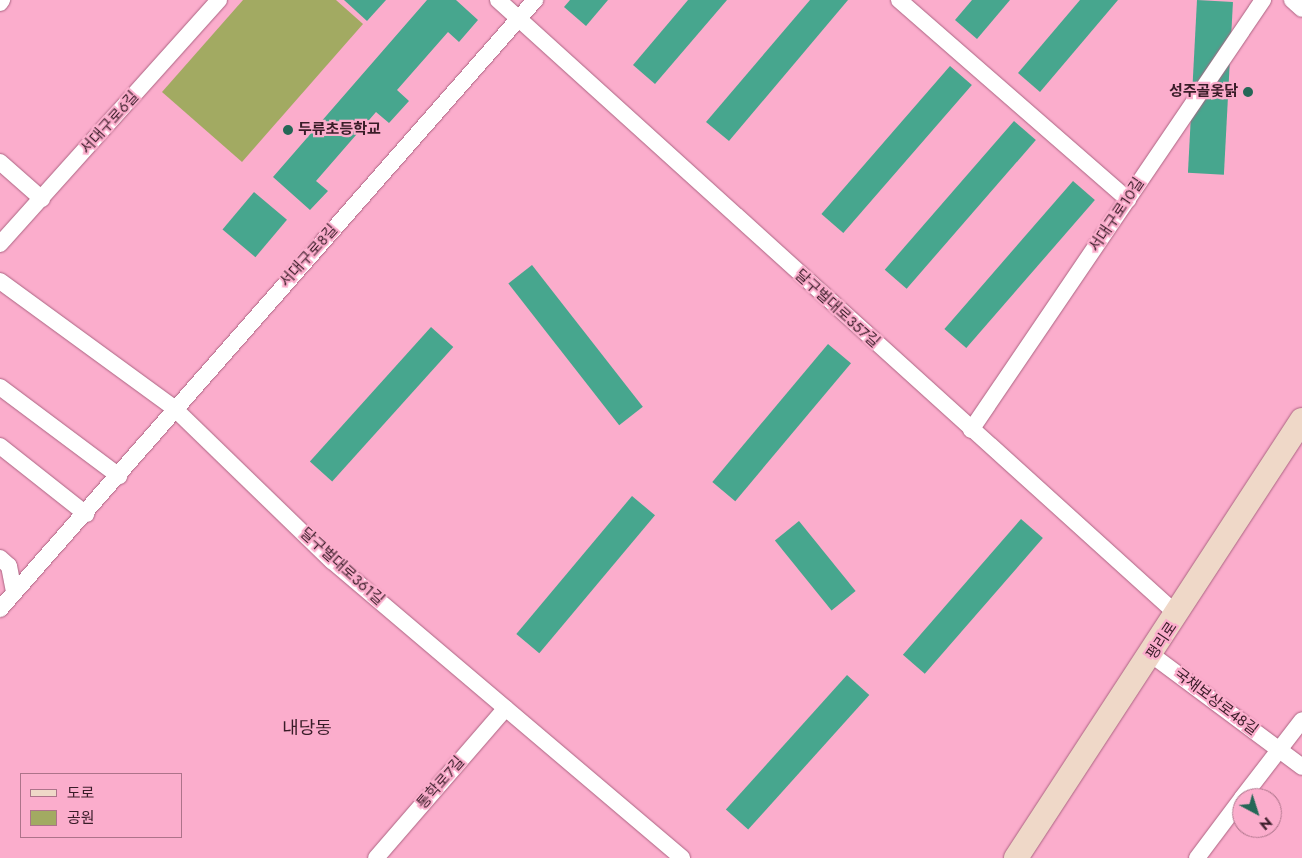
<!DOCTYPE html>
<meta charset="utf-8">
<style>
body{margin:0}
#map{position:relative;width:1302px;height:858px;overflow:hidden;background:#fbadcc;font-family:Jost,"Noto Sans KR",sans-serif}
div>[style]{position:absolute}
.green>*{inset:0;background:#a2aa62}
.building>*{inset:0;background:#47a68e;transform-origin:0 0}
.roads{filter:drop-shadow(0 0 1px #ab6482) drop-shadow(0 0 1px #ab6482)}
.street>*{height:16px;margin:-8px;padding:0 8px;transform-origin:8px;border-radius:8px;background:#fff}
.secondary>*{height:24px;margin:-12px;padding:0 12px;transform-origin:12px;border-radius:12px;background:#efd8c8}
.dots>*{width:14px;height:14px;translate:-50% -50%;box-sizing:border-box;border:2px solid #fbadcc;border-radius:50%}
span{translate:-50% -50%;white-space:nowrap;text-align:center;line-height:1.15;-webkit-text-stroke:4.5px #fbadcc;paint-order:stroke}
.poi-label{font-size:15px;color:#391c28;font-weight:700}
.right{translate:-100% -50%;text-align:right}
.left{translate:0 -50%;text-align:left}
.street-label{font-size:15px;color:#391c28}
.quarter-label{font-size:18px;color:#391c28}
.legend{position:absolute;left:20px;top:773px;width:162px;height:65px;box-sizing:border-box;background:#fbadcc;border:1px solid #ad738a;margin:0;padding:6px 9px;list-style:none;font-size:15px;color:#391c28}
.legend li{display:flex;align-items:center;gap:10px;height:25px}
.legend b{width:25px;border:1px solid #ad738a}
.north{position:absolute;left:1232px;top:788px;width:50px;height:50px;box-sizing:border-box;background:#fbadcc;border:1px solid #ad738a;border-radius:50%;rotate:140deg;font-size:14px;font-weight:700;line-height:20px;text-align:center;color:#391c28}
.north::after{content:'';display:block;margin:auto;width:18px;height:22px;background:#256757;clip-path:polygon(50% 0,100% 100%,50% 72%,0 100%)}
</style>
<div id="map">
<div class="green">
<div style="clip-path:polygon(243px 0,336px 0,363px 24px,242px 162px,162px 92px)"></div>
</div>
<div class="building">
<div style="clip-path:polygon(344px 0,386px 0,367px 21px)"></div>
<div style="clip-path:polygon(427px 0,456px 0,478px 20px,459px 42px,448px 32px,397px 90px,409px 101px,389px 123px,376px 112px,316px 181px,328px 191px,310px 210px,273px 177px)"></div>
<div style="clip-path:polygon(570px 0,608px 0,586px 26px,564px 7px)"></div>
<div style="clip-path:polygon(688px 0,727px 0,655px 84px,633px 65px)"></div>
<div style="clip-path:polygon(810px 0,848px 0,729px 141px,706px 122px)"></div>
<div style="clip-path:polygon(972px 0,1010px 0,977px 39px,955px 20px)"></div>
<div style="clip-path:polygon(1080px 0,1118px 0,1040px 92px,1018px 73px)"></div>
<div style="left:1197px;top:0;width:36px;height:173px;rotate:3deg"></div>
<div style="left:950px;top:66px;width:29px;height:196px;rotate:41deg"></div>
<div style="left:1014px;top:121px;width:29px;height:197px;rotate:41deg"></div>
<div style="left:1073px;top:181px;width:29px;height:196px;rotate:41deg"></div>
<div style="left:254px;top:192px;width:43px;height:49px;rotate:40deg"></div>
<div style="left:532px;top:265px;width:180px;height:30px;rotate:52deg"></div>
<div style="left:431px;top:327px;width:30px;height:181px;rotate:42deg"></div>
<div style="left:828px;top:344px;width:30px;height:180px;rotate:40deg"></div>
<div style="left:632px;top:496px;width:30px;height:180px;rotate:40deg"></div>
<div style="left:1021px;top:519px;width:29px;height:180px;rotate:41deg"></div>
<div style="left:799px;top:521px;width:90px;height:31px;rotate:51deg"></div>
<div style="left:847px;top:675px;width:30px;height:181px;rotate:42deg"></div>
</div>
<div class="roads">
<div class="street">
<div style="left:498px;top:0;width:917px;rotate:42.13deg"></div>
<div style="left:899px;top:0;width:304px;rotate:41.1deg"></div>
<div style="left:1292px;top:0;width:13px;rotate:42deg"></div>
<div style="left:0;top:3px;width:4px;rotate:-56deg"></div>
<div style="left:0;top:162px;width:56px;rotate:41.4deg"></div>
<div style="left:0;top:244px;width:328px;rotate:-48.1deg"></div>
<div style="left:0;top:281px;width:215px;rotate:36.1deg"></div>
<div style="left:174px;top:408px;width:220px;rotate:44.1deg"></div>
<div style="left:332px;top:561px;width:459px;rotate:40.3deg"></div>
<div style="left:0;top:387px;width:149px;rotate:36.8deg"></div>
<div style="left:971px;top:430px;width:520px;rotate:-55.82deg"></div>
<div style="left:0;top:446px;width:110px;rotate:38.3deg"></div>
<div style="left:0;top:558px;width:12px;rotate:42deg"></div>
<div style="left:9px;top:566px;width:26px;rotate:79deg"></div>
<div style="left:0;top:609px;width:811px;rotate:-48.7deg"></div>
<div style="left:1152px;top:655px;width:187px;rotate:36.7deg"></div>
<div style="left:1242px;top:798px;width:98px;rotate:-52.4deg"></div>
<div style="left:376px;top:858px;width:198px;rotate:-49.1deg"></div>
<div style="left:1197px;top:858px;width:75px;rotate:-53.1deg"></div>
</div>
<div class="secondary">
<div style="left:1016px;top:858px;width:523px;rotate:-56.86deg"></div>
</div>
</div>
<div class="dots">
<div style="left:1248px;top:92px;background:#256757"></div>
<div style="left:288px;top:130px;background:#256757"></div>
</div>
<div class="poi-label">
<span class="right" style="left:1238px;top:92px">성주골옻닭</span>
<span class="left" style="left:298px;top:130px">두류초등학교</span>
</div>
<div class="street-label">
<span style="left:110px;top:123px;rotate:-48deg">서대구로6길</span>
<span style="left:1117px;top:215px;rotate:-56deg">서대구로10길</span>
<span style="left:309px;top:256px;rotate:-48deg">서대구로8길</span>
<span style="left:837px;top:309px;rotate:42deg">달구벌대로357길</span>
<span style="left:342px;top:567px;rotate:42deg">달구벌대로361길</span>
<span style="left:1162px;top:641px;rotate:-56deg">평리로</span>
<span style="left:1216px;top:702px;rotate:37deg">국채보상로48길</span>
<span style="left:441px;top:783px;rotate:-49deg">통학로7길</span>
</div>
<div class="quarter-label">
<span style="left:307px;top:728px">내당동</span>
</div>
<ul class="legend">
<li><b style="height:6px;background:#efd8c8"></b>도로</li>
<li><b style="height:14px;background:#a2aa62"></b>공원</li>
</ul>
<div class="north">N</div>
</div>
